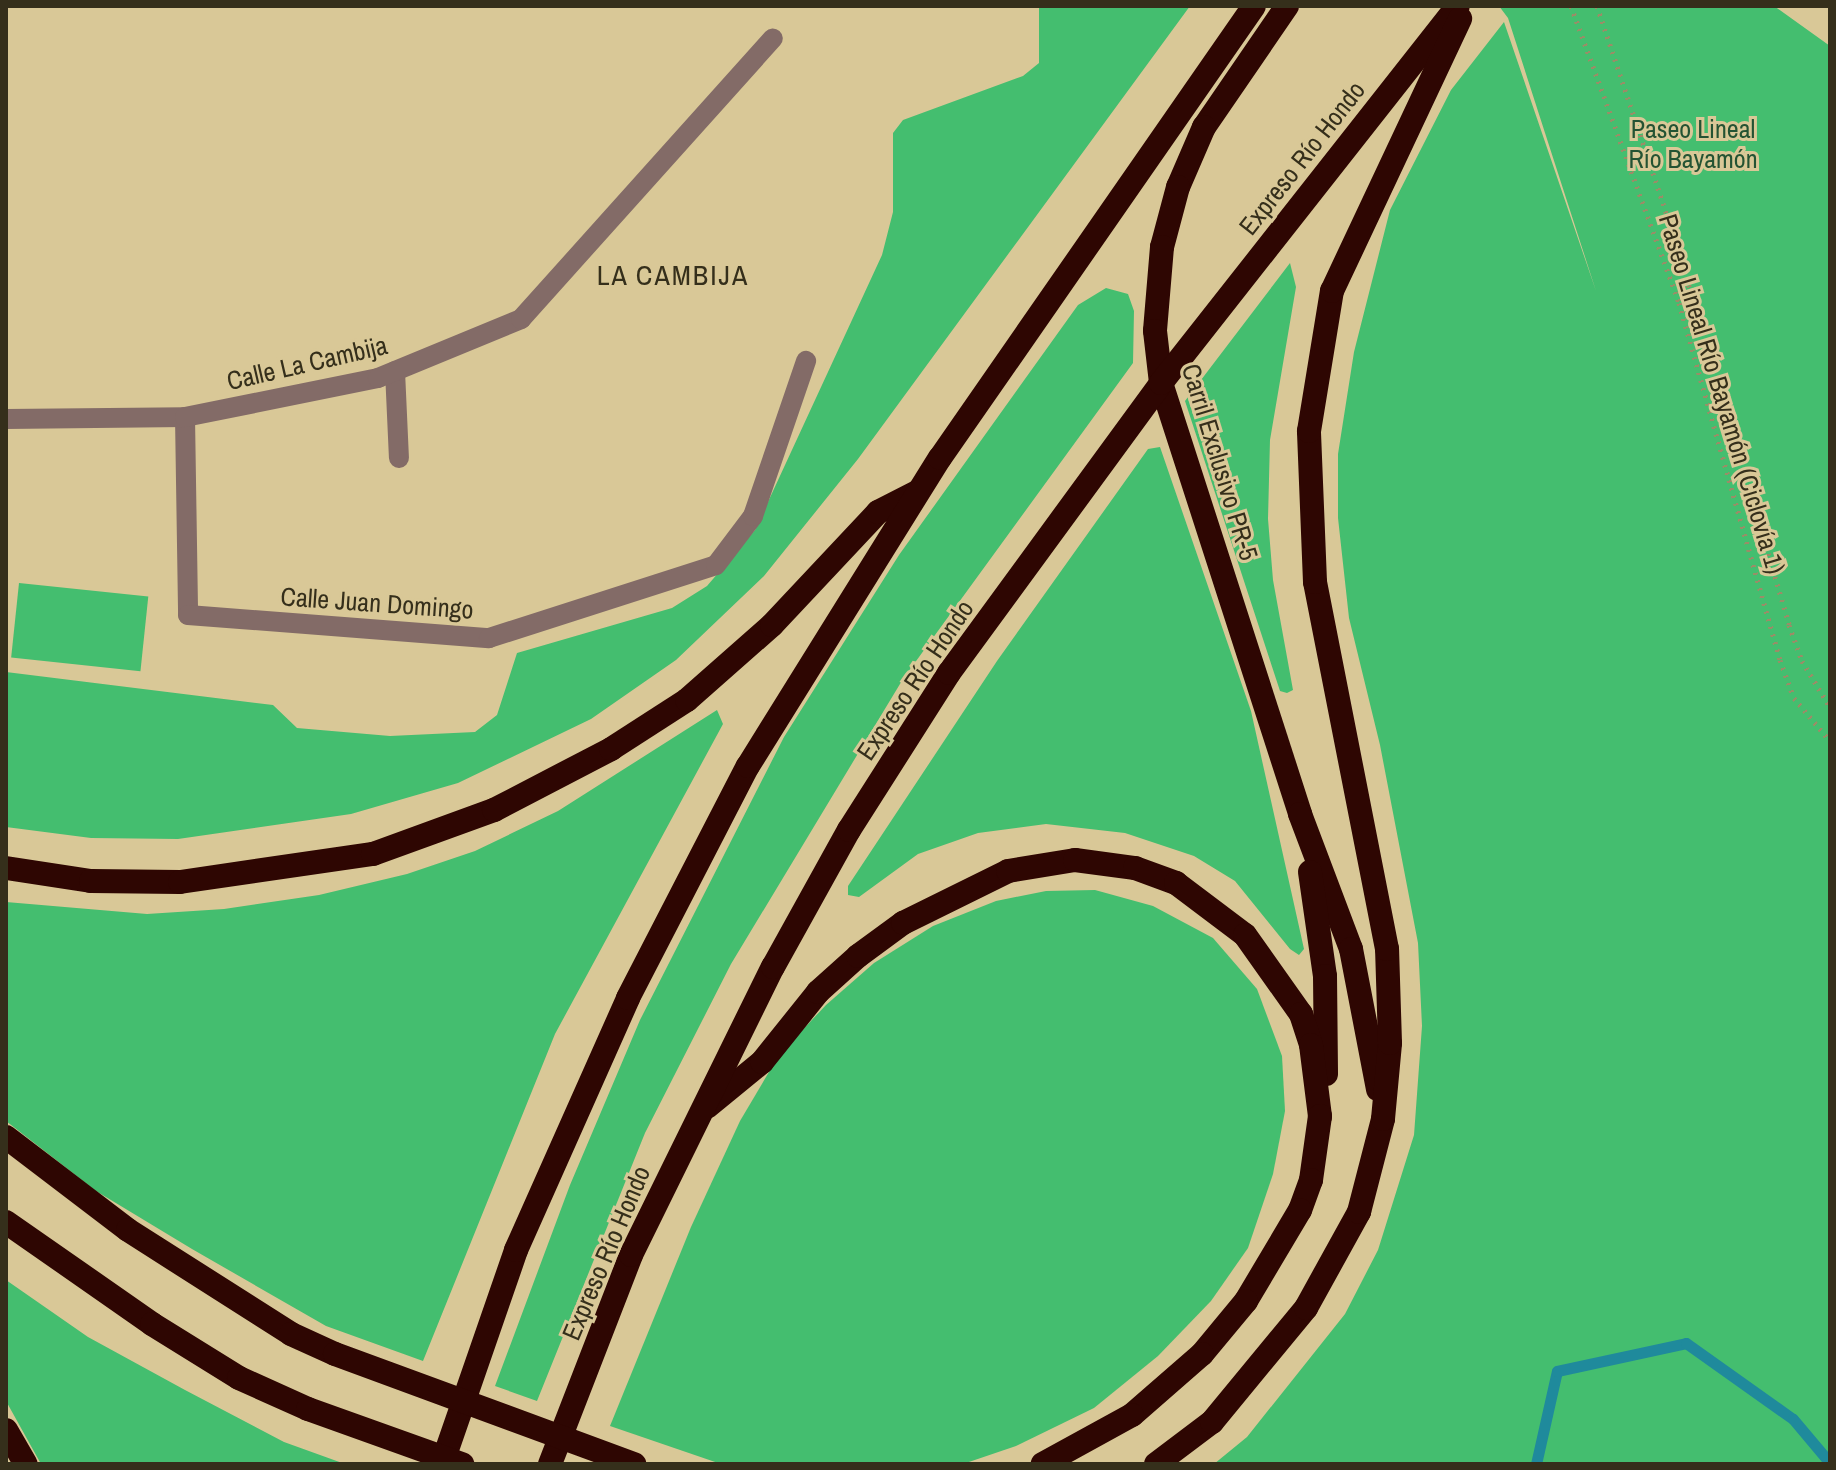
<!DOCTYPE html>
<meta charset="utf-8">
<style>
body{margin:0}
#map{position:relative;width:1836px;height:1470px;overflow:hidden;background:#d9c897;font-family:"Archivo Narrow",sans-serif}
div>[style]{position:absolute}
.green>*{inset:0;background:#44be6f;transform-origin:0 0}
.stream>*{height:11px;margin:-5.5px;padding:0 5.5px;transform-origin:5.5px;border-radius:5.5px;background:#1f8a9c}
.path>*{height:5px;margin-top:-2.5px;transform-origin:0;background:repeating-linear-gradient(90deg,#9a8d67 0 2px,transparent 0 8px)}
.minor>*{height:20px;margin:-10px;padding:0 10px;transform-origin:10px;border-radius:10px;background:#836b67}
.highway>*{height:24px;margin:-12px;padding:0 12px;transform-origin:12px;border-radius:12px;background:#2e0602}
.highway-bridge>*{height:24px;margin:-12px;padding:0 12px;transform-origin:12px;border-radius:12px;background:#2e0602}
span{translate:-50% -50%;white-space:nowrap;text-align:center;line-height:1.15;-webkit-text-stroke:6px #d9c897;paint-order:stroke}
.park-label{font-size:26px;color:#245333}
.street-label{font-size:26px;color:#352f1b}
.neighbourhood-label{font-size:28px;color:#352f1b;letter-spacing:2px}
.frame{position:absolute;inset:0;border:8px solid #352f1b;pointer-events:none}
</style>
<div id="map">
<div class="green">
<div style="clip-path:polygon(1039px 6px,1190px 6px,858px 459px,764px 576px,676px 660px,591px 719px,458px 783px,351px 814px,178px 839px,91px 838px,6px 827px,6px 672px,273px 705px,297px 728px,390px 736px,475px 732px,497px 715px,517px 653px,672px 608px,707px 586px,755px 530px,882px 255px,893px 212px,893px 133px,903px 120px,1023px 76px,1039px 63px)"></div>
<div style="clip-path:polygon(1499px 6px,1774px 6px,1830px 46px,1830px 1464px,1214px 1464px,1247px 1437px,1345px 1314px,1378px 1250px,1414px 1135px,1422px 1026px,1418px 943px,1380px 745px,1349px 618px,1338px 518px,1338px 454px,1354px 352px,1390px 210px,1451px 90px,1504px 22px,1596px 291px,1508px 18px)"></div>
<div style="clip-path:polygon(1290px 263px,1296px 287px,1270px 440px,1268px 519px,1273px 580px,1293px 690px,1287px 693px,1280px 691px,1185px 401px)"></div>
<div style="clip-path:polygon(1106px 288px,1128px 294px,1134px 311px,1133px 363px,903px 679px,731px 964px,645px 1133px,537px 1401px,495px 1386px,570px 1185px,640px 1020px,784px 737px,899px 555px,1078px 305px)"></div>
<div style="clip-path:polygon(1160px 447px,1251px 711px,1304px 949px,1299px 955px,1290px 949px,1235px 881px,1194px 856px,1125px 833px,1046px 824px,978px 833px,918px 854px,859px 897px,848px 895px,848px 886px,997px 661px,1148px 449px)"></div>
<div style="left:19px;top:583px;width:130px;height:75px;rotate:6deg"></div>
<div style="clip-path:polygon(717px 710px,723px 724px,555px 1034px,423px 1361px,326px 1326px,192px 1249px,96px 1191px,6px 1121px,6px 902px,147px 914px,224px 909px,319px 895px,407px 874px,475px 851px,558px 811px)"></div>
<div style="clip-path:polygon(1095px 890px,1153px 906px,1213px 938px,1257px 989px,1282px 1056px,1285px 1111px,1273px 1174px,1248px 1248px,1211px 1301px,1158px 1356px,1094px 1408px,1016px 1446px,963px 1464px,721px 1464px,610px 1426px,691px 1227px,740px 1121px,779px 1055px,826px 1005px,874px 963px,933px 926px,996px 901px,1046px 891px)"></div>
<div style="clip-path:polygon(6px 1280px,88px 1337px,185px 1390px,284px 1442px,345px 1464px,41px 1464px,6px 1401px)"></div>
</div>
<div class="stream">
<div style="left:1536px;top:1464px;width:95px;rotate:-77.3deg"></div>
<div style="left:1557px;top:1371px;width:132px;rotate:-12.2deg"></div>
<div style="left:1686px;top:1343px;width:131px;rotate:35.4deg"></div>
<div style="left:1793px;top:1419px;width:57px;rotate:49.9deg"></div>
</div>
<div class="path">
<div style="left:1571px;top:6px;width:316px;rotate:70deg"></div>
<div style="left:1679px;top:303px;width:371px;rotate:74.2deg"></div>
<div style="left:1780px;top:660px;width:40px;rotate:69.8deg"></div>
<div style="left:1794px;top:698px;width:56px;rotate:50.1deg"></div>
<div style="left:1597px;top:6px;width:246px;rotate:71.5deg"></div>
<div style="left:1675px;top:239px;width:402px;rotate:73.5deg"></div>
<div style="left:1789px;top:625px;width:38px;rotate:70deg"></div>
<div style="left:1802px;top:661px;width:54px;rotate:58.7deg"></div>
</div>
<div class="minor">
<div style="left:395px;top:371px;width:87px;rotate:87.4deg"></div>
<div style="left:185px;top:417px;width:198px;rotate:89.1deg"></div>
<div style="left:188px;top:615px;width:302px;rotate:4.4deg"></div>
<div style="left:489px;top:638px;width:238px;rotate:-17.8deg"></div>
<div style="left:716px;top:565px;width:61px;rotate:-52.9deg"></div>
<div style="left:753px;top:516px;width:164px;rotate:-71.1deg"></div>
<div style="left:6px;top:419px;width:179px;rotate:-0.6deg"></div>
<div style="left:185px;top:417px;width:197px;rotate:-11.4deg"></div>
<div style="left:378px;top:378px;width:155px;rotate:-22.4deg"></div>
<div style="left:521px;top:319px;width:377px;rotate:-48.1deg"></div>
</div>
<div class="highway">
<div style="left:1287px;top:6px;width:147px;rotate:124.4deg"></div>
<div style="left:1204px;top:127px;width:65px;rotate:113.4deg"></div>
<div style="left:1178px;top:187px;width:62px;rotate:104.9deg"></div>
<div style="left:1162px;top:247px;width:84px;rotate:94.8deg"></div>
<div style="left:1155px;top:331px;width:52px;rotate:83.4deg"></div>
<div style="left:1161px;top:383px;width:453px;rotate:72.1deg"></div>
<div style="left:1300px;top:814px;width:144px;rotate:69.3deg"></div>
<div style="left:1351px;top:949px;width:143px;rotate:79.1deg"></div>
<div style="left:6px;top:868px;width:86px;rotate:8.7deg"></div>
<div style="left:91px;top:881px;width:89px;rotate:0.6deg"></div>
<div style="left:180px;top:882px;width:195px;rotate:-8.3deg"></div>
<div style="left:373px;top:854px;width:129px;rotate:-20deg"></div>
<div style="left:494px;top:810px;width:132px;rotate:-27.5deg"></div>
<div style="left:611px;top:749px;width:90px;rotate:-32.8deg"></div>
<div style="left:687px;top:700px;width:113px;rotate:-41.4deg"></div>
<div style="left:772px;top:625px;width:155px;rotate:-46.8deg"></div>
<div style="left:878px;top:512px;width:44px;rotate:-27.1deg"></div>
<div style="left:1310px;top:872px;width:105px;rotate:81.8deg"></div>
<div style="left:1325px;top:976px;width:98px;rotate:89.4deg"></div>
<div style="left:707px;top:1107px;width:71px;rotate:-39.3deg"></div>
<div style="left:762px;top:1062px;width:90px;rotate:-51.3deg"></div>
<div style="left:818px;top:992px;width:54px;rotate:-42deg"></div>
<div style="left:858px;top:956px;width:56px;rotate:-36.3deg"></div>
<div style="left:903px;top:923px;width:117px;rotate:-26.3deg"></div>
<div style="left:1008px;top:871px;width:68px;rotate:-9.3deg"></div>
<div style="left:1075px;top:860px;width:61px;rotate:7.6deg"></div>
<div style="left:1135px;top:868px;width:44px;rotate:20.1deg"></div>
<div style="left:1176px;top:883px;width:86px;rotate:37deg"></div>
<div style="left:1245px;top:935px;width:97px;rotate:54.7deg"></div>
<div style="left:1301px;top:1014px;width:33px;rotate:72deg"></div>
<div style="left:1311px;top:1045px;width:72px;rotate:82.8deg"></div>
<div style="left:1320px;top:1116px;width:65px;rotate:98deg"></div>
<div style="left:1311px;top:1180px;width:32px;rotate:110deg"></div>
<div style="left:1300px;top:1210px;width:106px;rotate:120.7deg"></div>
<div style="left:1246px;top:1301px;width:69px;rotate:129.7deg"></div>
<div style="left:1202px;top:1354px;width:93px;rotate:138.9deg"></div>
<div style="left:1132px;top:1415px;width:102px;rotate:151.2deg"></div>
<div style="left:6px;top:1137px;width:153px;rotate:37.3deg"></div>
<div style="left:128px;top:1230px;width:193px;rotate:32.5deg"></div>
<div style="left:291px;top:1334px;width:48px;rotate:24.4deg"></div>
<div style="left:6px;top:1222px;width:178px;rotate:34.9deg"></div>
<div style="left:152px;top:1324px;width:102px;rotate:31.8deg"></div>
<div style="left:239px;top:1378px;width:76px;rotate:24.2deg"></div>
<div style="left:6px;top:1430px;width:39px;rotate:60deg"></div>
<div style="left:442px;top:1464px;width:226px;rotate:-70.9deg"></div>
<div style="left:516px;top:1250px;width:276px;rotate:-66deg"></div>
<div style="left:628px;top:998px;width:261px;rotate:-62.7deg"></div>
<div style="left:748px;top:766px;width:363px;rotate:-58.1deg"></div>
<div style="left:940px;top:458px;width:550px;rotate:-55.21deg"></div>
<div style="left:550px;top:1464px;width:224px;rotate:-68.8deg"></div>
<div style="left:631px;top:1255px;width:321px;rotate:-63.8deg"></div>
<div style="left:773px;top:967px;width:157px;rotate:-61deg"></div>
<div style="left:849px;top:830px;width:186px;rotate:-57.5deg"></div>
<div style="left:949px;top:673px;width:359px;rotate:-53.8deg"></div>
<div style="left:1161px;top:383px;width:480px;rotate:-51.8deg"></div>
<div style="left:1156px;top:1464px;width:70px;rotate:-36.9deg"></div>
<div style="left:1212px;top:1422px;width:148px;rotate:-50.5deg"></div>
<div style="left:1306px;top:1308px;width:110px;rotate:-61.1deg"></div>
<div style="left:1359px;top:1212px;width:96px;rotate:-75.5deg"></div>
<div style="left:1383px;top:1119px;width:76px;rotate:-84.7deg"></div>
<div style="left:1390px;top:1043px;width:94px;rotate:-91.8deg"></div>
<div style="left:1387px;top:949px;width:374px;rotate:-101.1deg"></div>
<div style="left:1315px;top:582px;width:151px;rotate:-92.3deg"></div>
<div style="left:1309px;top:431px;width:142px;rotate:-80.7deg"></div>
<div style="left:1332px;top:291px;width:301px;rotate:-64.8deg"></div>
</div>
<div class="highway-bridge">
<div style="left:335px;top:1354px;width:319px;rotate:20.2deg"></div>
<div style="left:308px;top:1409px;width:164px;rotate:19.7deg"></div>
</div>
<div class="park-label">
<span style="left:1693px;top:144px">Paseo Lineal<br>Río Bayamón</span>
</div>
<div class="street-label">
<span style="left:1302px;top:158px;rotate:-52deg">Expreso Río Hondo</span>
<span style="left:307px;top:363px;rotate:-13deg">Calle La Cambija</span>
<span style="left:1722px;top:394px;rotate:73deg">Paseo Lineal Río Bayamón (Ciclovía 1)</span>
<span style="left:1220px;top:462px;rotate:73deg">Carril Exclusivo PR-5</span>
<span style="left:377px;top:603px;rotate:4deg">Calle Juan Domingo</span>
<span style="left:915px;top:680px;rotate:-56deg">Expreso Río Hondo</span>
<span style="left:606px;top:1253px;rotate:-67deg">Expreso Río Hondo</span>
</div>
<div class="neighbourhood-label">
<span style="left:673px;top:275px">LA CAMBIJA</span>
</div>
<div class="frame"></div>
</div>
